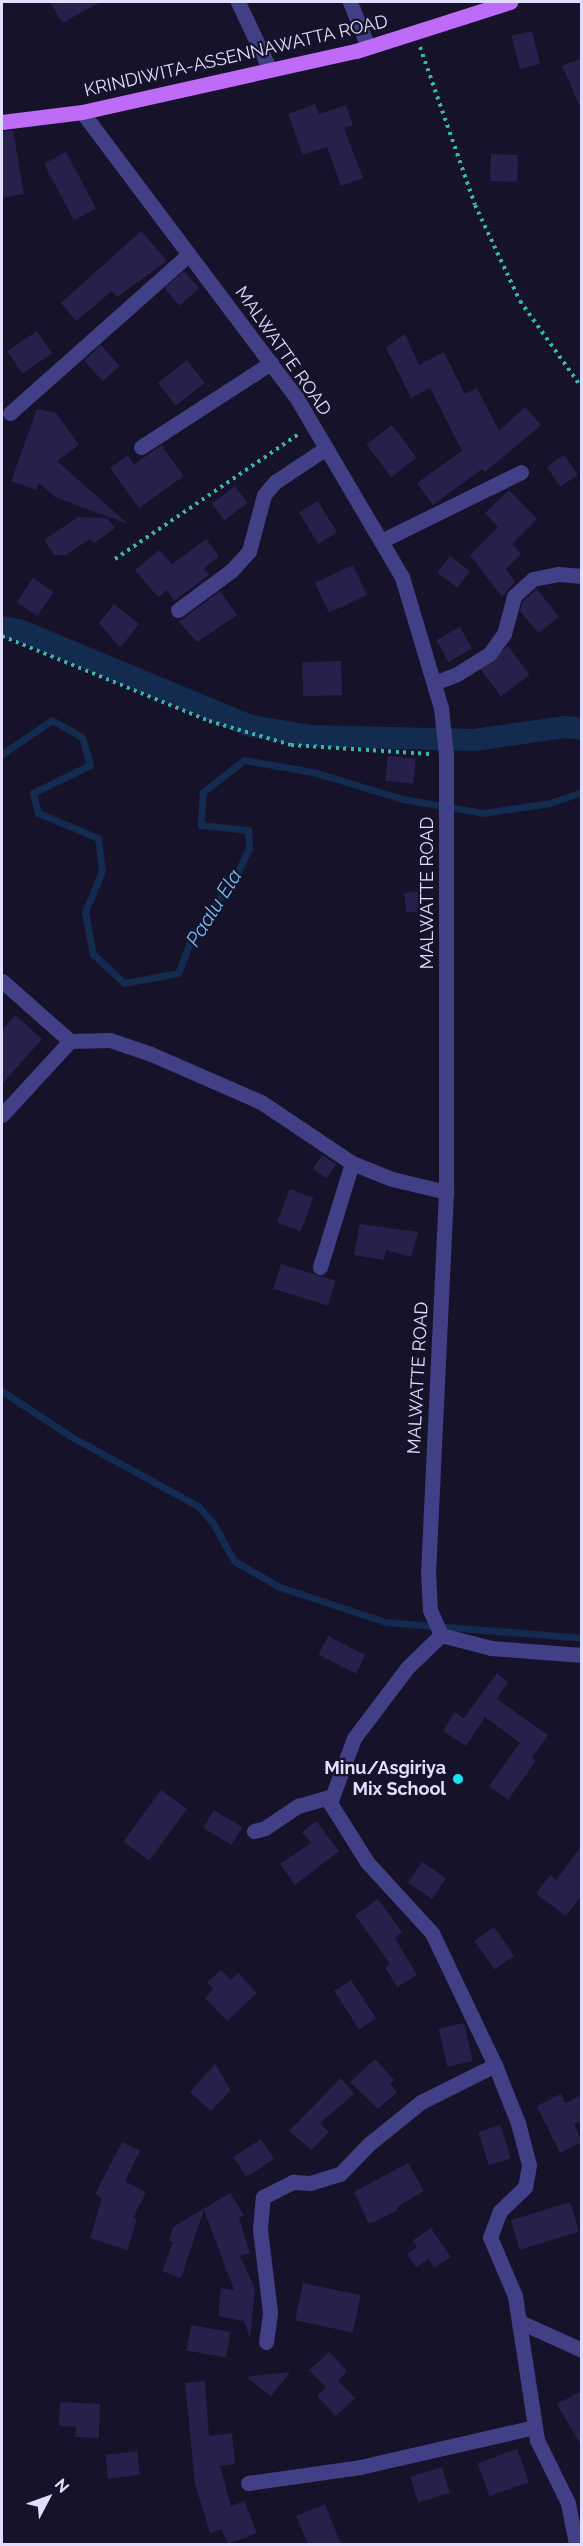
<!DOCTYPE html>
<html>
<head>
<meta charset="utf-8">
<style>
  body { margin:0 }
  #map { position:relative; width:583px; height:2546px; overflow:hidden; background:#16122a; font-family:Raleway,sans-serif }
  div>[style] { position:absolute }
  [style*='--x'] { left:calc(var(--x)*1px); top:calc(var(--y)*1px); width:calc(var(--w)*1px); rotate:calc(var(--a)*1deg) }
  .stream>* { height:7px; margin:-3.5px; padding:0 3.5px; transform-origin:3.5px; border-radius:3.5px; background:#122b4e }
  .canal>* { height:22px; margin:-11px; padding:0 11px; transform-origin:11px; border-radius:11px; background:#122b4e }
  .building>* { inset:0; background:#27204a; transform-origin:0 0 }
  .path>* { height:4px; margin-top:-2px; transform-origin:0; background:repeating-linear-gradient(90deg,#38b6ab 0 3px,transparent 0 7.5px) }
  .minor>* { height:15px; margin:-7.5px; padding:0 7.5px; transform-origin:7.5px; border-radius:7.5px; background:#414086 }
  .major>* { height:15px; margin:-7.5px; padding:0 7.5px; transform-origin:7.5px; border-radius:7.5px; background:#be6bf7 }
  .dots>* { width:16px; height:16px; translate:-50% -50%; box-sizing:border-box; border:3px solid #16122a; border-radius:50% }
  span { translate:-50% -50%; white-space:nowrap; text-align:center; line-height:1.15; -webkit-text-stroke:4.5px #16122a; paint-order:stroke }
  .street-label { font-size:18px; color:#e0ddfd }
  .poi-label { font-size:18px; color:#e0ddfd; font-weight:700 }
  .right { translate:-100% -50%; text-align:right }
  .water-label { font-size:20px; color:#71bdf7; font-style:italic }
  .frame { position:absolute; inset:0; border:3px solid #e0ddfd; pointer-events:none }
  .north { position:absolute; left:18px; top:2468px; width:60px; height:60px; -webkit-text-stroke:4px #16122a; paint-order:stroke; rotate:49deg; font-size:16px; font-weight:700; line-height:24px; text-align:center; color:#e0ddfd }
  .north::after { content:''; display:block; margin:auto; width:21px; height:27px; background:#e0ddfd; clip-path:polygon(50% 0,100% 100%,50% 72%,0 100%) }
</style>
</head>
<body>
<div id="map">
  <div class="stream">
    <div style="--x:2;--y:754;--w:60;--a:-34.2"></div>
    <div style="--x:52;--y:720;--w:34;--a:30"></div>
    <div style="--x:82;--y:737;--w:29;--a:74"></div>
    <div style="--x:90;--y:765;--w:64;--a:153.8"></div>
    <div style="--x:33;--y:793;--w:21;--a:76"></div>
    <div style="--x:38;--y:813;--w:65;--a:22.6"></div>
    <div style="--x:98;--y:838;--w:33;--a:83"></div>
    <div style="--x:102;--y:871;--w:44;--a:112.5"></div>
    <div style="--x:85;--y:912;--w:43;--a:79.2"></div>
    <div style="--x:93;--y:954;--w:42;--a:43.1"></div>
    <div style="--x:124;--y:983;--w:55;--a:-10.5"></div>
    <div style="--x:178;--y:973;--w:44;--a:-68.7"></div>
    <div style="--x:194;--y:932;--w:72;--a:-53.4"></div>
    <div style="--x:237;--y:874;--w:29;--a:-65"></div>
    <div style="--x:249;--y:848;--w:18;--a:-93"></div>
    <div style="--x:248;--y:830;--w:47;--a:-173.9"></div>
    <div style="--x:201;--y:825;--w:33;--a:-87"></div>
    <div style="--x:203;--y:792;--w:52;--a:-38"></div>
    <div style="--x:244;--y:760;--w:70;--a:9.9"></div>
    <div style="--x:313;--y:772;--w:94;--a:16.7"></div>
    <div style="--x:403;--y:799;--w:81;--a:9.9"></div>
    <div style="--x:483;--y:813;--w:68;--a:-8.5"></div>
    <div style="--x:550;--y:803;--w:34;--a:-19"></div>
    <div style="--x:2;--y:1391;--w:82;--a:33.5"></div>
    <div style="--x:70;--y:1436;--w:146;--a:28.7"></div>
    <div style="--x:198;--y:1506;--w:23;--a:49"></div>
    <div style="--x:213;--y:1523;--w:43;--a:61.1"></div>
    <div style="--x:234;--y:1561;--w:53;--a:29.5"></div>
    <div style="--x:280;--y:1587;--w:111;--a:18.4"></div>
    <div style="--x:385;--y:1622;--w:198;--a:4.6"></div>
  </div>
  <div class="canal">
    <div style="--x:2;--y:627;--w:17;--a:10"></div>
    <div style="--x:19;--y:630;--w:251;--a:22.5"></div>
    <div style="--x:251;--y:726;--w:61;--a:9.5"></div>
    <div style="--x:311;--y:736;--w:163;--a:1.4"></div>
    <div style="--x:474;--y:740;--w:91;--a:-8.2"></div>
    <div style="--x:564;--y:727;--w:18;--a:6"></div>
  </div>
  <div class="building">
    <div style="clip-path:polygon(50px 2px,101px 2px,62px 23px)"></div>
    <div style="left:532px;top:31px;width:34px;height:21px;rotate:76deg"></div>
    <div style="clip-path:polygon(582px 58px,582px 111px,562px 66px)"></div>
    <div style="clip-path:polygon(315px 104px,319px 114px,346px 105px,353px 125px,344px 128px,363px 178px,341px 186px,327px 147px,303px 155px,288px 114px)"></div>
    <div style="clip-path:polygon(13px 130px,24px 194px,2px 198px,2px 132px)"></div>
    <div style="left:66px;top:152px;width:64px;height:25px;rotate:62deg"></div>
    <div style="left:491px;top:154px;width:27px;height:27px;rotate:2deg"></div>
    <div style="clip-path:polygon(141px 231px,167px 261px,117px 297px,112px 291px,76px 321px,61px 303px)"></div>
    <div style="left:184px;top:271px;width:23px;height:26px;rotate:49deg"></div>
    <div style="left:37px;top:331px;width:27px;height:36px;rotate:56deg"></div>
    <div style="clip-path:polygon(405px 334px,419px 365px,444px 352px,465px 394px,477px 388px,499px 431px,525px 407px,541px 425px,485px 472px,482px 469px,433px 505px,417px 483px,462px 451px,430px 388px,411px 398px,386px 348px)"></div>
    <div style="left:101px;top:345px;width:28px;height:23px;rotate:48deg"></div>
    <div style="left:187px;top:360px;width:29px;height:37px;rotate:52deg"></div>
    <div style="clip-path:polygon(37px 409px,56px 413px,79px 445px,57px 461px,128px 524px,55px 497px,39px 483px,36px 490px,11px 481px)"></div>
    <div style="left:392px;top:425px;width:41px;height:32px;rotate:53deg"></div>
    <div style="clip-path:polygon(161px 445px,184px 476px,139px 508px,110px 468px,128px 455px,134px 465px)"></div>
    <div style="left:564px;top:455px;width:24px;height:21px;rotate:55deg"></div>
    <div style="left:235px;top:486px;width:21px;height:29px;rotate:53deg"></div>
    <div style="clip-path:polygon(509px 490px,537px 519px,512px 544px,521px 554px,506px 569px,515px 582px,502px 597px,470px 555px,498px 527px,485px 513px)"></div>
    <div style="left:318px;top:501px;width:37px;height:22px;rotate:59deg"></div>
    <div style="clip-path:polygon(78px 517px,107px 518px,115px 528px,94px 543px,90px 539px,66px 555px,54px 555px,44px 540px)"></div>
    <div style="clip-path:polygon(206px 539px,219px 556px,204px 568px,209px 575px,174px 601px,167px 590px,158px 597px,135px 570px,159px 550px,172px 564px)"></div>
    <div style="left:450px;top:556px;width:25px;height:21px;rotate:37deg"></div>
    <div style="left:353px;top:565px;width:33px;height:42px;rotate:65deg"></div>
    <div style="left:33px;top:578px;width:25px;height:29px;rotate:34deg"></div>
    <div style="clip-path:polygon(537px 589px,559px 617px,538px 633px,520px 611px,523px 601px)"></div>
    <div style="clip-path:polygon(220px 591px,237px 615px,197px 642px,179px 622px)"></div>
    <div style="clip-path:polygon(114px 604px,139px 624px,120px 648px,99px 623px)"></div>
    <div style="left:460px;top:627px;width:25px;height:27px;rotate:61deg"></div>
    <div style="left:508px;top:646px;width:36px;height:36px;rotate:53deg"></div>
    <div style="left:341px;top:661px;width:34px;height:39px;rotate:88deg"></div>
    <div style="left:388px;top:756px;width:28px;height:25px;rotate:6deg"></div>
    <div style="left:422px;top:891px;width:20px;height:18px;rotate:84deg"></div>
    <div style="clip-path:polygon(15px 1015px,42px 1039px,2px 1084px,2px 1030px)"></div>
    <div style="left:322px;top:1155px;width:17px;height:17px;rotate:33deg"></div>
    <div style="left:290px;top:1189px;width:25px;height:36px;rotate:21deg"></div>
    <div style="clip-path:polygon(360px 1224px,418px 1232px,411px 1257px,386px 1250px,384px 1260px,354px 1255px)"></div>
    <div style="left:281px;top:1264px;width:57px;height:26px;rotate:17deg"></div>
    <div style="left:328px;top:1636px;width:42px;height:21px;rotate:27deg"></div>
    <div style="clip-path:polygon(497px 1673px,508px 1682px,497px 1699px,548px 1735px,532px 1758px,536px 1761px,508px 1800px,489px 1786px,520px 1743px,485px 1717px,466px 1746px,443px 1731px,455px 1712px,464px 1718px)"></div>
    <div style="left:161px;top:1790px;width:32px;height:64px;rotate:36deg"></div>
    <div style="left:214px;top:1810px;width:33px;height:21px;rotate:31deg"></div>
    <div style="clip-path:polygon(316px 1821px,339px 1851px,295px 1885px,280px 1864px,311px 1843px,302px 1832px)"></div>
    <div style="clip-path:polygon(582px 1845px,582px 1895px,566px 1916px,536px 1894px,550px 1875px,556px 1880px)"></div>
    <div style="left:422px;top:1862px;width:29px;height:25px;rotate:34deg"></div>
    <div style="clip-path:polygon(378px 1899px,402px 1932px,395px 1938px,417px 1975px,397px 1987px,385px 1967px,390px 1964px,355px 1915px)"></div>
    <div style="left:494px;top:1927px;width:35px;height:24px;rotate:55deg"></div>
    <div style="clip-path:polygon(221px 1970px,231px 1980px,238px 1973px,257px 1993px,227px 2021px,205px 1998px,213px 1989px,207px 1982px)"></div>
    <div style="left:351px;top:1980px;width:46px;height:20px;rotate:57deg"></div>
    <div style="left:464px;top:2023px;width:39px;height:26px;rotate:77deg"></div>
    <div style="clip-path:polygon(375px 2059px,394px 2080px,390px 2084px,397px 2092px,378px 2109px,350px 2082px)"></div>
    <div style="clip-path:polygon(215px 2064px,231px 2090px,211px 2111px,190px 2092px)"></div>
    <div style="clip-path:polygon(341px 2078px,354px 2094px,320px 2123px,329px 2132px,311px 2150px,289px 2131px)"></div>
    <div style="clip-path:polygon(561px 2094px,565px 2103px,582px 2095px,582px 2120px,574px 2124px,582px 2142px,560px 2153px,537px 2106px)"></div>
    <div style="left:500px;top:2125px;width:35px;height:23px;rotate:72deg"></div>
    <div style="left:261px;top:2139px;width:24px;height:33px;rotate:57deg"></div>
    <div style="clip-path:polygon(122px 2142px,140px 2151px,125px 2181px,146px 2192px,133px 2218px,137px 2219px,127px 2250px,90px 2238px,102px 2198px,95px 2194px)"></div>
    <div style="clip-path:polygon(408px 2163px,424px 2191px,397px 2207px,398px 2210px,369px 2224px,354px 2192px)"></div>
    <div style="clip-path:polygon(230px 2193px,244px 2215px,239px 2218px,250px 2253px,240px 2256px,255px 2289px,250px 2338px,244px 2321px,218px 2316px,221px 2288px,234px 2290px,204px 2210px,181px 2278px,162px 2271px,173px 2242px,169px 2241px,173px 2227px)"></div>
    <div style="left:570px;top:2202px;width:31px;height:62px;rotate:73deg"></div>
    <div style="clip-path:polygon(431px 2228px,451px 2257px,434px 2268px,429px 2259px,416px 2267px,407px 2254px,417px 2247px,413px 2240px)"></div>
    <div style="left:303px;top:2283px;width:59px;height:38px;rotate:12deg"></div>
    <div style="left:191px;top:2325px;width:40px;height:26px;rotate:10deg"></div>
    <div style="clip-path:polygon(329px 2352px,347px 2371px,338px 2381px,355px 2398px,336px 2416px,317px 2396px,326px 2387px,309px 2370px)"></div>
    <div style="clip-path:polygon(290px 2372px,271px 2396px,246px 2377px)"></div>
    <div style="clip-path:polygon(205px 2381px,209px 2436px,232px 2433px,235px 2464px,220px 2466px,231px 2506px,244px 2501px,257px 2533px,228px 2544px,221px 2529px,210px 2533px,195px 2484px,185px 2383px)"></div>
    <div style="clip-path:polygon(582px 2391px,582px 2447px,557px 2404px)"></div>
    <div style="clip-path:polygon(60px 2402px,100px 2404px,99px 2438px,75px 2437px,76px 2427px,59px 2426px)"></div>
    <div style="left:517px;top:2449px;width:35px;height:42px;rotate:70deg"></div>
    <div style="left:137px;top:2451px;width:24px;height:32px;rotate:83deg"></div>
    <div style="left:442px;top:2467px;width:27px;height:33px;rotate:73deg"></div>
    <div style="clip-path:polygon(325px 2504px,341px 2544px,308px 2544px,296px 2516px)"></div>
  </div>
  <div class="path">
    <div style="--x:420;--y:47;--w:167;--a:70.8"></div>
    <div style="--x:475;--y:205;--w:106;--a:64.9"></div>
    <div style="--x:520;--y:301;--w:107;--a:54.5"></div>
    <div style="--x:115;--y:559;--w:222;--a:-34.2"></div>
    <div style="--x:2;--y:636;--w:224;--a:22.3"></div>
    <div style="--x:209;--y:721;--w:85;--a:16.3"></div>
    <div style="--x:291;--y:745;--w:139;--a:3.7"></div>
  </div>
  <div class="minor">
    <div style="--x:238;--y:2;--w:75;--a:64.8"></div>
    <div style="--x:350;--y:2;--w:48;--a:68.2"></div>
    <div style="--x:82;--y:112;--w:356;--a:53.1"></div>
    <div style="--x:296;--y:397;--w:209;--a:59.5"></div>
    <div style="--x:402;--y:577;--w:137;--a:73.4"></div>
    <div style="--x:441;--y:708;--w:47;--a:83.9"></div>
    <div style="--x:446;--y:755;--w:437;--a:90"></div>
    <div style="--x:446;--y:1192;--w:380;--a:92.7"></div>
    <div style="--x:428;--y:1572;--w:38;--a:87"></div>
    <div style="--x:430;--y:1610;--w:27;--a:66"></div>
    <div style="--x:441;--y:1635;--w:52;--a:14.6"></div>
    <div style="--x:491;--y:1648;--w:91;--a:4.4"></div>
    <div style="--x:10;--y:413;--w:239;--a:-41.6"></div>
    <div style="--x:141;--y:447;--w:155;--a:-32.9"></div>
    <div style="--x:381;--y:541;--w:156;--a:-26.2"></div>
    <div style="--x:178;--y:610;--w:67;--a:-36.5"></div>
    <div style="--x:232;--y:570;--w:25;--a:-48"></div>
    <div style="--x:249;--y:551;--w:58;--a:-75"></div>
    <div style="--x:264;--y:495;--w:17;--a:-50"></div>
    <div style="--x:275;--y:482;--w:61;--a:-33.7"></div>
    <div style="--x:434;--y:683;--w:25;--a:-21"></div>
    <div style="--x:457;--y:674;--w:39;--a:-32"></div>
    <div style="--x:490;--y:653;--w:24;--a:-54"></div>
    <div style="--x:504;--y:634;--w:39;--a:-75"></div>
    <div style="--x:514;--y:596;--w:25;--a:-42"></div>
    <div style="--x:533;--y:579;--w:25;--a:-11"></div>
    <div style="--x:558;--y:574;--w:24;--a:5"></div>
    <div style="--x:2;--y:981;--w:91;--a:41.4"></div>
    <div style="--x:70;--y:1041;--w:40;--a:-1.4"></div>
    <div style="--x:110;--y:1040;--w:43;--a:18.9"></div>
    <div style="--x:151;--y:1054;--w:120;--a:23.6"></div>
    <div style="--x:261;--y:1102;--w:110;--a:33.8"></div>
    <div style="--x:352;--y:1163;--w:43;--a:21.8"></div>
    <div style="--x:392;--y:1179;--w:56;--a:13.5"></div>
    <div style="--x:2;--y:1115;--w:100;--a:-47.4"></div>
    <div style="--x:320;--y:1267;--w:109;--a:-72.9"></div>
    <div style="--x:441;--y:1635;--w:47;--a:135.9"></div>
    <div style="--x:407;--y:1668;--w:88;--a:127.1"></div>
    <div style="--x:354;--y:1738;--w:69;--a:110.3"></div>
    <div style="--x:330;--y:1803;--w:70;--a:57.9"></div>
    <div style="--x:367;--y:1862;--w:96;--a:47.5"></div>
    <div style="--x:432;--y:1933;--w:146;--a:64.5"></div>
    <div style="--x:495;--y:2065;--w:62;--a:68.4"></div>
    <div style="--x:518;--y:2123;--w:43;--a:75.3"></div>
    <div style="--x:529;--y:2165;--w:22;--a:100"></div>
    <div style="--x:525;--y:2187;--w:35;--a:136"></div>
    <div style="--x:500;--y:2211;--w:28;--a:111"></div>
    <div style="--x:490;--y:2237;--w:64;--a:67"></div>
    <div style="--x:515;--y:2296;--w:146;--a:81.3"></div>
    <div style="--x:537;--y:2440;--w:70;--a:63.8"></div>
    <div style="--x:568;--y:2503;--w:42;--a:79"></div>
    <div style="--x:254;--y:1831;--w:11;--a:-15"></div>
    <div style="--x:265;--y:1828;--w:40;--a:-34"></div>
    <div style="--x:298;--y:1806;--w:36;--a:-16"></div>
    <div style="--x:520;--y:2322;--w:68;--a:24.3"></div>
    <div style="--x:266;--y:2342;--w:30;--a:-82"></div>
    <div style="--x:270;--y:2312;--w:84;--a:-96.9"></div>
    <div style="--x:260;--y:2229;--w:32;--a:-85"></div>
    <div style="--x:263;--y:2197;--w:34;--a:-27"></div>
    <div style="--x:293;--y:2182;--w:17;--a:3"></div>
    <div style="--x:310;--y:2183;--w:31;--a:-17"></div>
    <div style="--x:340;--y:2174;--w:42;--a:-46"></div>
    <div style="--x:369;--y:2144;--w:67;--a:-38.9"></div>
    <div style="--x:421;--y:2102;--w:83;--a:-26.6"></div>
    <div style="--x:248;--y:2483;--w:113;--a:-8.1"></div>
    <div style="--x:360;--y:2467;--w:179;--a:-12.9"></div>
  </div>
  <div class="major">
    <div style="--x:2;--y:122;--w:81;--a:-7.1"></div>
    <div style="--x:82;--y:112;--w:281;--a:-12.6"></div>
    <div style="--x:356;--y:51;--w:162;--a:-17.7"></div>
  </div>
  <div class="dots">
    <div style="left:458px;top:1779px;background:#15e2f2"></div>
  </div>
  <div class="street-label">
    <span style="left:236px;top:56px;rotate:-13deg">KRINDIWITA-ASSENNAWATTA ROAD</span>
    <span style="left:283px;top:351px;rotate:55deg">MALWATTE ROAD</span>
    <span style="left:427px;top:893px;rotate:-90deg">MALWATTE ROAD</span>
    <span style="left:418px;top:1378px;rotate:-87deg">MALWATTE ROAD</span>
  </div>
  <div class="poi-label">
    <span class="right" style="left:446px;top:1779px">Minu/Asgiriya<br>Mix School</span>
  </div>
  <div class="water-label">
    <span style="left:214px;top:908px;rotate:-58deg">Paalu Ela</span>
  </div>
  <div class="frame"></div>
  <div class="north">N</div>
</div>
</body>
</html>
